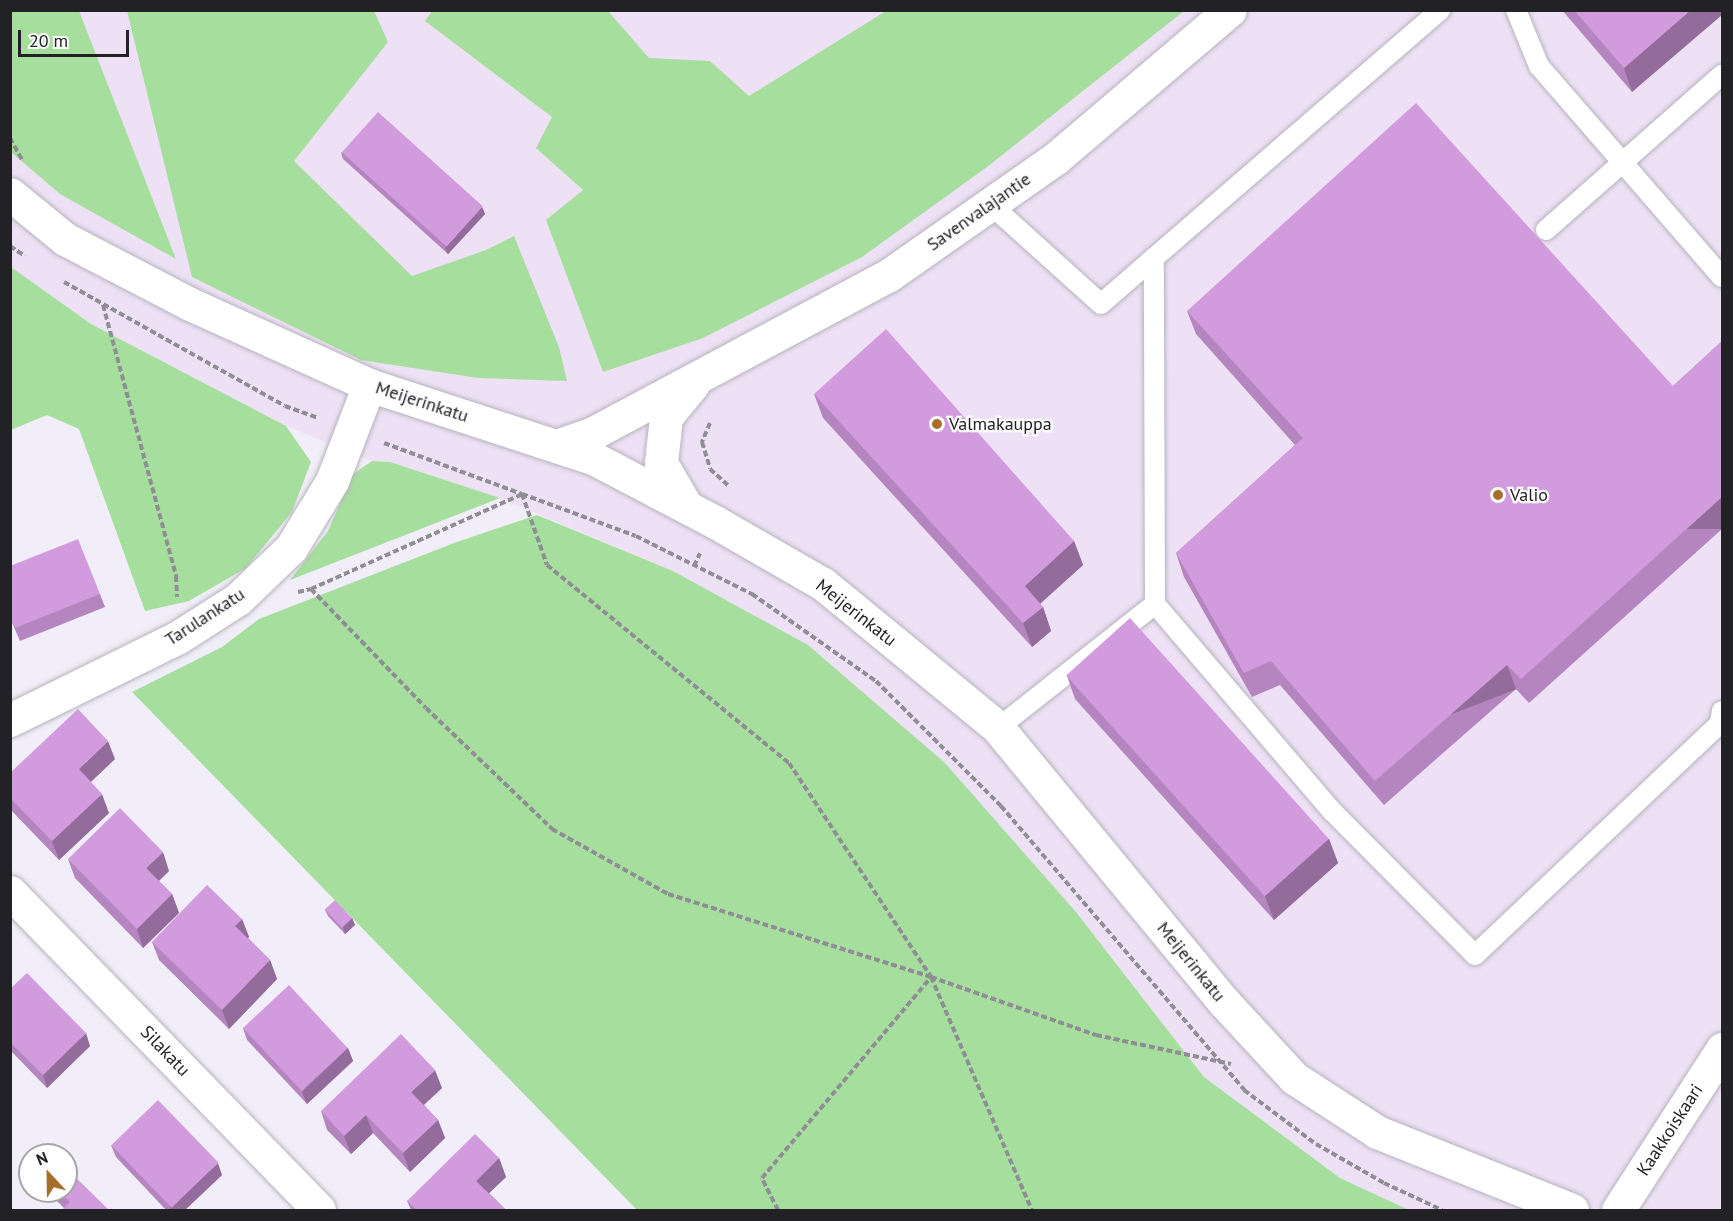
<!DOCTYPE html>
<html>
<head>
<meta charset="utf-8">
<style>
  body { margin:0 }
  #map { position:relative; width:1733px; height:1221px; overflow:hidden; background:#f2eef9; font-family:"PT Sans",sans-serif }
  div>[style] { position:absolute }
  [style*='--x'] { left:calc(var(--x)*1px); top:calc(var(--y)*1px); width:calc(var(--w)*1px); rotate:calc(var(--a)*1deg) }
  .industrial>* { inset:0; background:#eee1f5 }
  .green>* { inset:0; background:#a6de9e }
  .path>* { height:4px; margin-top:-2px; transform-origin:0; background:repeating-linear-gradient(90deg,#908e95 0 6px,transparent 0 9px) }
  .roads { filter:drop-shadow(0 0 2px #b6b3bd) drop-shadow(0 0 2px #b6b3bd) }
  .service>* { height:20px; margin:-10px; padding:0 10px; transform-origin:10px; border-radius:10px; background:#fff }
  .minor>* { height:33px; margin:-16.5px; padding:0 16.5px; transform-origin:16.5px; border-radius:16.5px; background:#fff }
  .tertiary>* { height:33px; margin:-16.5px; padding:0 16.5px; transform-origin:16.5px; border-radius:16.5px; background:#fff }
  .wall>* { inset:0; background:#b585bf }
  .shaded-wall>* { inset:0; background:#936c9b; transform-origin:0 0 }
  .building>* { inset:0; background:#d29bde; transform-origin:0 0 }
  .dots>* { width:16px; height:16px; translate:-50% -50%; box-sizing:border-box; border:3px solid #fefefe; border-radius:50% }
  span { translate:-50% -50%; white-space:nowrap; text-align:center; line-height:1.15; -webkit-text-stroke:4.5px #fefefe; paint-order:stroke }
  .street-label { font-size:18px; color:#222125 }
  .poi-label { font-size:18px; color:#222125 }
  .left { translate:0 -50%; text-align:left }
  .frame { position:absolute; inset:0; border:12px solid #222125; pointer-events:none }
  .north { position:absolute; left:18px; top:1143px; width:60px; height:60px; box-sizing:border-box; background:#fefefe; border:2px solid #a6a6a7; border-radius:50%; rotate:338deg; font-size:16px; font-weight:700; line-height:24px; text-align:center; color:#222125 }
  .north::after { content:''; display:block; margin:auto; width:21px; height:27px; background:#a66e2a; clip-path:polygon(50% 0,100% 100%,50% 72%,0 100%) }
  .scale { position:absolute; left:18px; top:30px; width:111px; height:27px; box-sizing:border-box; border:3px solid #222125; border-top:0; padding-left:8px; font-size:18px; line-height:21px; white-space:nowrap; color:#222125; -webkit-text-stroke:4px #fefefe; paint-order:stroke }
</style>
</head>
<body>
<div id="map">
  <div class="industrial">
    <div style="clip-path:polygon(11px 11px,1722px 11px,1722px 1210px,1409px 1210px,1340px 1178px,1204px 1077px,1076px 912px,945px 763px,673px 571px,500px 498px,390px 462px,372px 461px,286px 426px,91px 324px,11px 267px)"></div>
  </div>
  <div class="green">
    <div style="clip-path:polygon(11px 10px,79px 11px,176px 259px,60px 194px,11px 152px)"></div>
    <div style="clip-path:polygon(127px 11px,374px 11px,388px 42px,294px 161px,412px 276px,486px 250px,514px 236px,559px 347px,567px 381px,478px 378px,361px 360px,192px 277px)"></div>
    <div style="clip-path:polygon(432px 11px,608px 11px,649px 58px,710px 61px,749px 96px,886px 11px,1184px 11px,987px 167px,862px 257px,703px 338px,603px 372px,546px 220px,583px 190px,536px 148px,552px 117px,425px 21px)"></div>
    <div style="clip-path:polygon(11px 267px,91px 324px,286px 426px,311px 462px,292px 512px,246px 568px,189px 601px,145px 611px,79px 429px,47px 415px,11px 430px)"></div>
    <div style="clip-path:polygon(372px 461px,390px 462px,500px 498px,290px 580px,328px 531px,353px 474px)"></div>
    <div style="clip-path:polygon(537px 515px,673px 571px,808px 645px,945px 763px,1076px 912px,1204px 1077px,1340px 1178px,1409px 1210px,637px 1210px,132px 692px,222px 647px,259px 619px,454px 543px)"></div>
  </div>
  <div class="path">
    <div style="--x:10;--y:138;--w:26;--a:61"></div>
    <div style="--x:10;--y:246;--w:18;--a:34"></div>
    <div style="--x:64;--y:282;--w:253;--a:29.3"></div>
    <div style="--x:285;--y:406;--w:35;--a:20"></div>
    <div style="--x:103;--y:305;--w:281;--a:74.9"></div>
    <div style="--x:176;--y:576;--w:21;--a:87"></div>
    <div style="--x:710;--y:423;--w:21;--a:113"></div>
    <div style="--x:702;--y:442;--w:28;--a:73"></div>
    <div style="--x:710;--y:469;--w:25;--a:42"></div>
    <div style="--x:384;--y:443;--w:147;--a:20.3"></div>
    <div style="--x:522;--y:494;--w:75;--a:70.6"></div>
    <div style="--x:547;--y:565;--w:313;--a:39.3"></div>
    <div style="--x:789;--y:763;--w:257;--a:56.4"></div>
    <div style="--x:931;--y:977;--w:254;--a:66.6"></div>
    <div style="--x:694;--y:566;--w:14;--a:-65"></div>
    <div style="--x:311;--y:589;--w:165;--a:46"></div>
    <div style="--x:426;--y:708;--w:175;--a:43.8"></div>
    <div style="--x:552;--y:829;--w:133;--a:29.3"></div>
    <div style="--x:668;--y:894;--w:276;--a:17.5"></div>
    <div style="--x:931;--y:977;--w:175;--a:19.4"></div>
    <div style="--x:1096;--y:1035;--w:138;--a:12.1"></div>
    <div style="--x:298;--y:592;--w:13;--a:-13"></div>
    <div style="--x:311;--y:589;--w:231;--a:-24.2"></div>
    <div style="--x:522;--y:494;--w:121;--a:20.2"></div>
    <div style="--x:636;--y:536;--w:130;--a:26.6"></div>
    <div style="--x:752;--y:594;--w:151;--a:35.1"></div>
    <div style="--x:876;--y:681;--w:177;--a:45"></div>
    <div style="--x:1001;--y:806;--w:374;--a:49.4"></div>
    <div style="--x:1244;--y:1090;--w:90;--a:36.9"></div>
    <div style="--x:1316;--y:1144;--w:78;--a:29.8"></div>
    <div style="--x:1384;--y:1183;--w:64;--a:25"></div>
    <div style="--x:778;--y:1210;--w:36;--a:-117"></div>
    <div style="--x:762;--y:1178;--w:263;--a:-49.9"></div>
  </div>
  <div class="roads">
    <div class="service">
      <div style="--x:1516;--y:10;--w:61;--a:67.7"></div>
      <div style="--x:1539;--y:66;--w:279;--a:49.1"></div>
      <div style="--x:990;--y:204;--w:149;--a:42"></div>
      <div style="--x:1101;--y:304;--w:70;--a:-41"></div>
      <div style="--x:1546;--y:230;--w:235;--a:-41.4"></div>
      <div style="--x:1155;--y:604;--w:346;--a:-90.2"></div>
      <div style="--x:1154;--y:258;--w:379;--a:-40.9"></div>
      <div style="--x:998;--y:728;--w:200;--a:-38.3"></div>
      <div style="--x:1155;--y:604;--w:271;--a:49.5"></div>
      <div style="--x:1331;--y:810;--w:204;--a:45.2"></div>
      <div style="--x:1475;--y:955;--w:337;--a:-43.4"></div>
      <div style="--x:1720;--y:723;--w:12;--a:-81"></div>
    </div>
    <div class="minor">
      <div style="--x:556;--y:446;--w:39;--a:-19"></div>
      <div style="--x:593;--y:433;--w:336;--a:-28.1"></div>
      <div style="--x:889;--y:275;--w:204;--a:-35"></div>
      <div style="--x:1056;--y:158;--w:228;--a:-40.4"></div>
      <div style="--x:686;--y:506;--w:50;--a:-120.2"></div>
      <div style="--x:661;--y:463;--w:46;--a:-83.8"></div>
      <div style="--x:666;--y:417;--w:43;--a:-50.7"></div>
      <div style="--x:10;--y:720;--w:186;--a:-26.2"></div>
      <div style="--x:177;--y:638;--w:72;--a:-32.6"></div>
      <div style="--x:238;--y:599;--w:74;--a:-43.9"></div>
      <div style="--x:291;--y:548;--w:79;--a:-58.5"></div>
      <div style="--x:332;--y:481;--w:103;--a:-68.9"></div>
      <div style="--x:10;--y:892;--w:443;--a:45.8"></div>
    </div>
    <div class="tertiary">
      <div style="--x:10;--y:194;--w:71;--a:39.3"></div>
      <div style="--x:65;--y:239;--w:141;--a:27.5"></div>
      <div style="--x:190;--y:304;--w:196;--a:24.3"></div>
      <div style="--x:369;--y:385;--w:238;--a:18.1"></div>
      <div style="--x:595;--y:459;--w:136;--a:27.7"></div>
      <div style="--x:715;--y:522;--w:125;--a:29.9"></div>
      <div style="--x:823;--y:584;--w:227;--a:39.4"></div>
      <div style="--x:998;--y:728;--w:354;--a:50.5"></div>
      <div style="--x:1223;--y:1001;--w:105;--a:47.3"></div>
      <div style="--x:1294;--y:1078;--w:99;--a:33"></div>
      <div style="--x:1377;--y:1132;--w:210;--a:21.8"></div>
      <div style="--x:1618;--y:1210;--w:192;--a:-57.1"></div>
    </div>
  </div>
  <div class="wall">
    <div style="clip-path:polygon(1562px 10px,1722px 10px,1632px 92px)"></div>
    <div style="clip-path:polygon(341px 152px,482px 207px,485px 214px,448px 254px,343px 159px)"></div>
    <div style="clip-path:polygon(1187px 311px,1673px 386px,1722px 341px,1722px 529px,1529px 703px,1516px 689px,1384px 805px,1280px 685px,1252px 697px,1184px 577px,1176px 553px,1295px 445px,1196px 334px)"></div>
    <div style="clip-path:polygon(814px 394px,1074px 541px,1083px 565px,1040px 604px,1043px 607px,1051px 631px,1032px 647px,823px 418px)"></div>
    <div style="clip-path:polygon(10px 566px,100px 594px,105px 607px,20px 641px,10px 618px)"></div>
    <div style="clip-path:polygon(1067px 676px,1329px 839px,1338px 863px,1274px 920px,1075px 699px)"></div>
    <div style="clip-path:polygon(115px 759px,91px 782px,109px 813px,59px 860px,10px 809px,10px 773px)"></div>
    <div style="clip-path:polygon(68px 859px,169px 871px,159px 881px,172px 894px,179px 913px,143px 948px,75px 878px)"></div>
    <div style="clip-path:polygon(325px 910px,352px 918px,355px 925px,345px 934px,328px 916px)"></div>
    <div style="clip-path:polygon(242px 919px,249px 937px,248px 938px,270px 960px,277px 979px,229px 1029px,159px 960px,152px 942px)"></div>
    <div style="clip-path:polygon(10px 989px,90px 1046px,47px 1088px,10px 1050px)"></div>
    <div style="clip-path:polygon(243px 1028px,348px 1048px,353px 1061px,307px 1104px,247px 1040px)"></div>
    <div style="clip-path:polygon(442px 1088px,424px 1105px,438px 1120px,445px 1138px,410px 1172px,373px 1133px,351px 1154px,327px 1130px,321px 1111px)"></div>
    <div style="clip-path:polygon(111px 1145px,222px 1175px,185px 1210px,166px 1210px,116px 1157px)"></div>
    <div style="clip-path:polygon(499px 1158px,506px 1177px,489px 1193px,506px 1210px,411px 1210px,407px 1201px)"></div>
    <div style="clip-path:polygon(50px 1191px,66px 1191px,109px 1210px,64px 1208px,51px 1195px)"></div>
  </div>
  <div class="shaded-wall">
    <div style="clip-path:polygon(1691px 10px,1722px 10px,1722px 15px,1632px 92px,1624px 68px)"></div>
    <div style="clip-path:polygon(482px 207px,485px 214px,448px 254px,445px 248px)"></div>
    <div style="left:1722px;top:497px;width:32px;height:271px;rotate:90deg"></div>
    <div style="clip-path:polygon(1074px 541px,1083px 565px,1034px 609px,1025px 586px)"></div>
    <div style="clip-path:polygon(1043px 607px,1051px 631px,1032px 647px,1023px 623px)"></div>
    <div style="left:1507px;top:665px;width:26px;height:176px;rotate:69deg"></div>
    <div style="clip-path:polygon(108px 741px,115px 759px,85px 787px,79px 769px)"></div>
    <div style="clip-path:polygon(102px 794px,109px 813px,59px 860px,52px 841px)"></div>
    <div style="clip-path:polygon(1329px 839px,1338px 863px,1274px 920px,1265px 896px)"></div>
    <div style="clip-path:polygon(163px 852px,169px 871px,153px 886px,146px 868px)"></div>
    <div style="clip-path:polygon(172px 894px,179px 913px,143px 948px,137px 929px)"></div>
    <div style="clip-path:polygon(352px 918px,355px 925px,345px 934px,343px 927px)"></div>
    <div style="clip-path:polygon(242px 919px,249px 937px,241px 944px,235px 926px)"></div>
    <div style="clip-path:polygon(270px 960px,277px 979px,229px 1029px,222px 1010px)"></div>
    <div style="clip-path:polygon(86px 1033px,90px 1046px,47px 1088px,43px 1075px)"></div>
    <div style="clip-path:polygon(348px 1048px,353px 1061px,307px 1104px,302px 1092px)"></div>
    <div style="clip-path:polygon(435px 1070px,442px 1088px,418px 1110px,411px 1092px)"></div>
    <div style="clip-path:polygon(366px 1115px,373px 1133px,351px 1154px,344px 1136px)"></div>
    <div style="clip-path:polygon(438px 1120px,445px 1138px,410px 1172px,403px 1153px)"></div>
    <div style="clip-path:polygon(499px 1158px,506px 1177px,483px 1199px,476px 1181px)"></div>
    <div style="clip-path:polygon(218px 1163px,222px 1175px,185px 1210px,172px 1210px,170px 1207px)"></div>
  </div>
  <div class="building">
    <div style="clip-path:polygon(1574px 10px,1691px 10px,1624px 68px)"></div>
    <div style="clip-path:polygon(1416px 103px,1673px 386px,1722px 341px,1722px 497px,1521px 679px,1507px 665px,1375px 781px,1271px 661px,1244px 673px,1176px 553px,1303px 438px,1187px 311px)"></div>
    <div style="left:378px;top:112px;width:141px;height:54px;rotate:42deg"></div>
    <div style="clip-path:polygon(886px 329px,1074px 541px,1025px 586px,1043px 607px,1023px 623px,814px 394px)"></div>
    <div style="clip-path:polygon(78px 539px,100px 594px,15px 628px,10px 617px,10px 566px)"></div>
    <div style="left:1130px;top:618px;width:297px;height:86px;rotate:48deg"></div>
    <div style="clip-path:polygon(78px 709px,108px 741px,79px 769px,102px 794px,52px 841px,10px 798px,10px 773px)"></div>
    <div style="clip-path:polygon(120px 808px,163px 852px,146px 868px,172px 894px,137px 929px,68px 859px)"></div>
    <div style="clip-path:polygon(207px 885px,242px 919px,235px 926px,270px 960px,222px 1010px,152px 942px)"></div>
    <div style="left:335px;top:900px;width:25px;height:14px;rotate:47deg"></div>
    <div style="clip-path:polygon(27px 973px,86px 1033px,43px 1075px,10px 1042px,10px 989px)"></div>
    <div style="left:289px;top:985px;width:86px;height:63px;rotate:47deg"></div>
    <div style="clip-path:polygon(401px 1034px,435px 1070px,411px 1092px,438px 1120px,403px 1153px,366px 1115px,344px 1136px,321px 1111px)"></div>
    <div style="left:158px;top:1100px;width:87px;height:65px;rotate:46deg"></div>
    <div style="clip-path:polygon(475px 1134px,499px 1158px,476px 1181px,506px 1210px,417px 1210px,407px 1201px)"></div>
    <div style="clip-path:polygon(66px 1168px,109px 1210px,62px 1210px,70px 1202px,59px 1191px,66px 1191px)"></div>
  </div>
  <div class="dots">
    <div style="left:937px;top:424px;background:#a66e2a"></div>
    <div style="left:1498px;top:495px;background:#a66e2a"></div>
  </div>
  <div class="street-label">
    <span style="left:979px;top:212px;rotate:-35deg">Savenvalajantie</span>
    <span style="left:422px;top:402px;rotate:18deg">Meijerinkatu</span>
    <span style="left:856px;top:613px;rotate:38deg">Meijerinkatu</span>
    <span style="left:205px;top:617px;rotate:-33deg">Tarulankatu</span>
    <span style="left:1191px;top:962px;rotate:51deg">Meijerinkatu</span>
    <span style="left:165px;top:1051px;rotate:46deg">Silakatu</span>
    <span style="left:1670px;top:1130px;rotate:-57deg">Kaakkoiskaari</span>
  </div>
  <div class="poi-label">
    <span class="left" style="left:949px;top:424px">Valmakauppa</span>
    <span class="left" style="left:1510px;top:495px">Valio</span>
  </div>
  <div class="frame"></div>
  <div class="north">N</div>
  <div class="scale">20 m</div>
</div>
</body>
</html>
